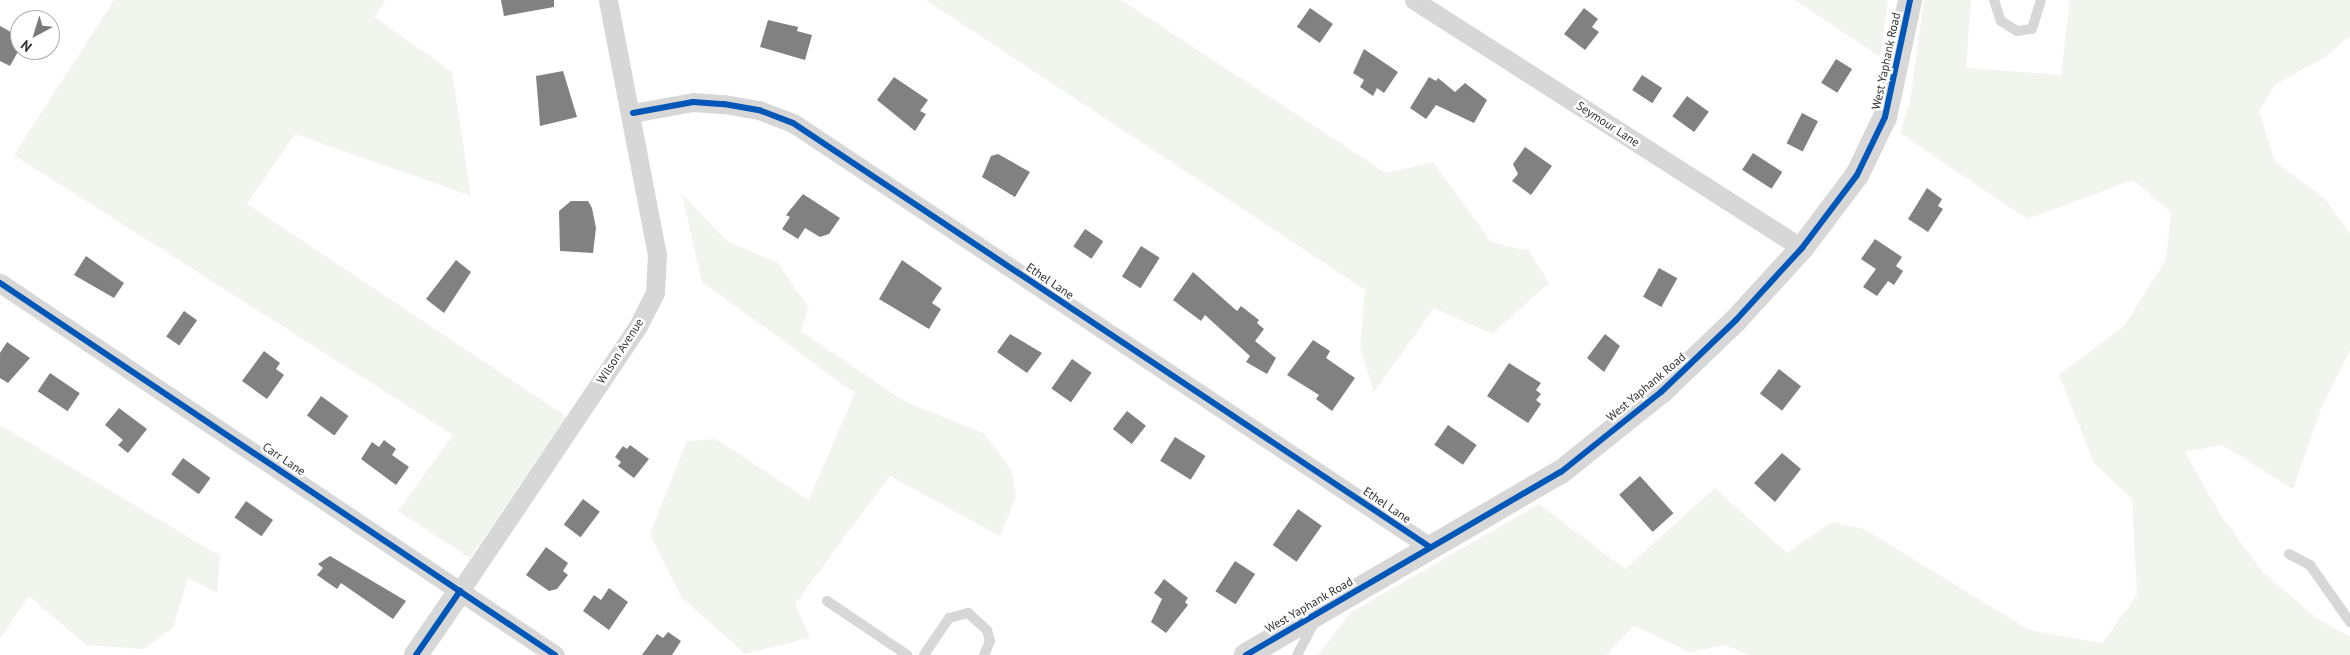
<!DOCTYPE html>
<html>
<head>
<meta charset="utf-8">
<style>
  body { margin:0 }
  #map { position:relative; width:2350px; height:655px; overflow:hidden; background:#fff; font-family:"PT Sans",sans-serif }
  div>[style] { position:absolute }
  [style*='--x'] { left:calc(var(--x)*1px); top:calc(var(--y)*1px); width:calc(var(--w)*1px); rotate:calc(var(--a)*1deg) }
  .green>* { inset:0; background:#f1f5ed }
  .building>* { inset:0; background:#818181; transform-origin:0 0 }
  .service>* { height:10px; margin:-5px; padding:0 5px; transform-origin:5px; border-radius:5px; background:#d7d7d7 }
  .minor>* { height:19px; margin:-9.5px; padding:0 9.5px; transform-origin:9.5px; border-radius:9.5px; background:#d7d7d7 }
  .tertiary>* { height:24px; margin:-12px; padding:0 12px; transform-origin:12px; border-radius:12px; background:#d7d7d7 }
  .cycleway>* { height:6px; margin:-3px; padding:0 3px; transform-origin:3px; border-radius:3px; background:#0057b8 }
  span { translate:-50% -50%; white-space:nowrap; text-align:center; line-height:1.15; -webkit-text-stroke:5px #fff; paint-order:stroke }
  .street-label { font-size:12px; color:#333 }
  .north { position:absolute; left:10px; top:10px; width:50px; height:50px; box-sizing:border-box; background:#fff; border:1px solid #adadad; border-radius:50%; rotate:219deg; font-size:14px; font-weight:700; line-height:20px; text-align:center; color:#333 }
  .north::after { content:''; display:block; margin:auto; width:18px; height:22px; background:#7a7a7a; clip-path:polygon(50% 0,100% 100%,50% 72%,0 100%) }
</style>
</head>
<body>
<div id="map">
  <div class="green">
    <div style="clip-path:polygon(114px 0,386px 0,374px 17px,452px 72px,471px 196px,295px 134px,247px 204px,567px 417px,470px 558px,398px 511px,453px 435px,14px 155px)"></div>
    <div style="clip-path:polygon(926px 0,1121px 0,1386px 173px,1433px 162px,1491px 242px,1529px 251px,1549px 283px,1492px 334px,1434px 308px,1374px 392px,1360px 347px,1365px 290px)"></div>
    <div style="clip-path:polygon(1795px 0,1888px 0,1880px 57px)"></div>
    <div style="clip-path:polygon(1924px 0,1971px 0,1966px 68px,2061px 75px,2070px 0,2350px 0,2350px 36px,2324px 58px,2276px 84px,2259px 111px,2275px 162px,2325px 199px,2350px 234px,2350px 350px,2322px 406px,2293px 489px,2222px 445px,2185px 452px,2221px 516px,2262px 571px,2316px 618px,2350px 637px,2350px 655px,1749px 655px,1725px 645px,1690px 652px,1634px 626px,1606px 655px,1318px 655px,1350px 613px,1539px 504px,1625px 569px,1715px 488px,1787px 553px,1832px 522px,1864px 529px,2029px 630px,2102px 643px,2137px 595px,2132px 499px,2094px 463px,2059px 375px,2124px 326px,2166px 260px,2171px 212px,2133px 180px,2027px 219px,1900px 133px,1910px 102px)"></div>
    <div style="clip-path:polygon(682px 194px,727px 241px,778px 263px,808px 307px,801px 331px,904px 401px,985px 434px,1012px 471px,1016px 497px,1000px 536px,890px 476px,795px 604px,810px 638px,745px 654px,681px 597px,650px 534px,687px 441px,716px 439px,809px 500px,855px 393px,702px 282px)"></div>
    <div style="clip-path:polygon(0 425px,220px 556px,217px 593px,188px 578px,173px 628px,143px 649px,86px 645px,29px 596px,0 639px)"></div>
  </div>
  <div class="building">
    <div style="clip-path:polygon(501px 0,554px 0,554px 7px,504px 16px)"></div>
    <div style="left:1310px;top:8px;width:28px;height:23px;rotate:35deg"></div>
    <div style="clip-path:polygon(1584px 8px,1598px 19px,1592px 27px,1599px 32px,1585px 50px,1564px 34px)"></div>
    <div style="clip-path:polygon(768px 20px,798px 27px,797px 31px,812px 35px,805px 60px,760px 47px)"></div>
    <div style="clip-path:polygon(0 26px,20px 37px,20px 48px,10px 66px,0 61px)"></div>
    <div style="clip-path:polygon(1364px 49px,1398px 72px,1384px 93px,1377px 88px,1373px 96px,1360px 87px,1364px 80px,1353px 73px)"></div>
    <div style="left:1836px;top:59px;width:19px;height:28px;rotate:32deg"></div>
    <div style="clip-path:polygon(563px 71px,577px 117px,540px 126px,536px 76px)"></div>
    <div style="left:1642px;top:75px;width:24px;height:18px;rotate:33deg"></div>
    <div style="clip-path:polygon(894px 77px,928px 100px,920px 111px,926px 114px,915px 131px,877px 100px)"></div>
    <div style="clip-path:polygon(1429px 77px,1436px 81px,1438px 78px,1455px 92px,1465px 83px,1487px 100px,1474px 123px,1436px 105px,1426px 119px,1410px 108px)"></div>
    <div style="left:1687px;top:96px;width:27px;height:25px;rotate:36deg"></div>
    <div style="left:1802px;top:113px;width:18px;height:34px;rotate:27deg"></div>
    <div style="clip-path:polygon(1525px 147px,1552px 166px,1531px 195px,1512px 181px,1518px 174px,1513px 164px)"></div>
    <div style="left:1753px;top:153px;width:35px;height:20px;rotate:33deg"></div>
    <div style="clip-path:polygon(998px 154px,1030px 172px,1015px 197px,982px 177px,991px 156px)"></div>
    <div style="clip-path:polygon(1927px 188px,1942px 199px,1938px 206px,1943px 209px,1928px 232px,1908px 219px)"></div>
    <div style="clip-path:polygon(803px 194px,840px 218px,829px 234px,820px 237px,805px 228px,798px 239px,782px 229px,790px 217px,786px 215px)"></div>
    <div style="clip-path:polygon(571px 201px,588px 201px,592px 208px,596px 228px,593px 253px,560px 251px,559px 211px)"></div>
    <div style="left:1085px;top:229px;width:22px;height:21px;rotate:34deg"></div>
    <div style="clip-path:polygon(1875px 239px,1902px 257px,1896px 266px,1903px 271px,1894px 285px,1888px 281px,1877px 296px,1863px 287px,1876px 269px,1861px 259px)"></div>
    <div style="left:1141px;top:246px;width:22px;height:36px;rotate:32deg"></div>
    <div style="clip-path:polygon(86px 256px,124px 283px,114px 298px,74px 275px)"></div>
    <div style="clip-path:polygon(456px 260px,471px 272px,444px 313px,426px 299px)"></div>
    <div style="clip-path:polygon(902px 260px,942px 288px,932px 303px,941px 309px,929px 329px,879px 299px)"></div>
    <div style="left:1659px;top:268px;width:21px;height:33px;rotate:29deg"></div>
    <div style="clip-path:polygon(1193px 272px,1237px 311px,1241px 306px,1259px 320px,1257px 323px,1264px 329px,1255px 341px,1276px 358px,1267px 374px,1246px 362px,1250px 356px,1205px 315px,1201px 321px,1173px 300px)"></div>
    <div style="left:184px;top:311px;width:16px;height:31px;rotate:35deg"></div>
    <div style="clip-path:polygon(1010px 334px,1042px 353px,1027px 373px,997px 352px)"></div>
    <div style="clip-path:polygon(1605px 334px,1620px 346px,1604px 372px,1587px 358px)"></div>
    <div style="clip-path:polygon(1313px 340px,1330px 351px,1326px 358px,1355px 378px,1332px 411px,1316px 399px,1319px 395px,1287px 375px)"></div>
    <div style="clip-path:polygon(7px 342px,30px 358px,8px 383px,0 378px,0 353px)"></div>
    <div style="clip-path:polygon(264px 351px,280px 363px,276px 369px,284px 375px,267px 399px,242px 381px)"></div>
    <div style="left:1072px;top:359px;width:24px;height:36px;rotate:35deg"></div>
    <div style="clip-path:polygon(1509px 363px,1541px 383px,1536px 390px,1541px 394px,1536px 400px,1541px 404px,1528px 423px,1487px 396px)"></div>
    <div style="left:1779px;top:369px;width:28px;height:31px;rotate:38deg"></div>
    <div style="left:50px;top:373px;width:36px;height:22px;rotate:34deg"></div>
    <div style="left:321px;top:396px;width:34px;height:24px;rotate:36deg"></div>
    <div style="clip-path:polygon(119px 408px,147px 429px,128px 453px,118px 445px,123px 440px,105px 425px)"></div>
    <div style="left:1127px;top:411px;width:24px;height:23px;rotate:38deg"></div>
    <div style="left:1448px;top:425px;width:35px;height:24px;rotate:35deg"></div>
    <div style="left:1175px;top:437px;width:36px;height:28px;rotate:32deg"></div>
    <div style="clip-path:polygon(384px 440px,396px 449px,392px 455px,409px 467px,396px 485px,361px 459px,372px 442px,379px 447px)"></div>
    <div style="clip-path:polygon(630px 445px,649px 459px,634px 478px,618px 466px,621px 462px,615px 457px,623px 446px,627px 449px)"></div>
    <div style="clip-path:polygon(1782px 453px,1801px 469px,1775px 502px,1754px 483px)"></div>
    <div style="left:183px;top:458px;width:34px;height:20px;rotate:36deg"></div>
    <div style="left:1640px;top:476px;width:50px;height:28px;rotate:48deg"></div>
    <div style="left:583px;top:499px;width:21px;height:32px;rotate:37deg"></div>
    <div style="left:246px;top:501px;width:33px;height:20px;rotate:35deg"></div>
    <div style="left:1298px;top:509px;width:29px;height:44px;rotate:35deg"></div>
    <div style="clip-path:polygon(546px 547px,568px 563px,563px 571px,568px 575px,557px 589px,549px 591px,526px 575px)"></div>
    <div style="clip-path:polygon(330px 556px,406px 601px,393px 619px,341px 583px,337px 589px,317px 575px,323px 568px,318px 564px)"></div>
    <div style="left:1235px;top:561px;width:24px;height:36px;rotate:33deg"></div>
    <div style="clip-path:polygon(1164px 579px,1188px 598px,1185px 602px,1188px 605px,1166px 633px,1151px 622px,1162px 599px,1154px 593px)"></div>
    <div style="clip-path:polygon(609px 588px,628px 602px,609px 630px,583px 611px,594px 595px,601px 600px)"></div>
    <div style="clip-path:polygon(668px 632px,681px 641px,672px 655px,642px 655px,657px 634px,663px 638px)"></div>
  </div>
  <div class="service">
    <div style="--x:1994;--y:0;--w:22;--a:72"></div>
    <div style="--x:2001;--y:21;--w:19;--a:32"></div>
    <div style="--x:2017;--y:31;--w:15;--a:-8"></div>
    <div style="--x:2032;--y:29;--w:30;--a:-73"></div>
    <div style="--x:2289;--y:554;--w:24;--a:28"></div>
    <div style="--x:2310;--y:565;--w:70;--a:54.9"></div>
    <div style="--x:827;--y:601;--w:97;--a:34"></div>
    <div style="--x:924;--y:655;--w:45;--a:-56"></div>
    <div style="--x:949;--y:618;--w:20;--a:-15"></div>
    <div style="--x:968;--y:613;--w:25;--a:42"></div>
    <div style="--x:987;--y:630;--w:11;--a:75"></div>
    <div style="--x:990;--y:641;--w:15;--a:113"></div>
    <div style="--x:1297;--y:655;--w:38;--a:-62"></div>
  </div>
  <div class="minor">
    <div style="--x:1414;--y:0;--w:460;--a:32.6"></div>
    <div style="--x:633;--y:113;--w:61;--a:-10.4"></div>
    <div style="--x:693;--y:102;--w:31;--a:4"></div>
    <div style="--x:724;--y:104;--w:36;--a:10"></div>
    <div style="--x:759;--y:110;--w:36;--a:21"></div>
    <div style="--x:793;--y:123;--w:765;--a:33.65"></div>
    <div style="--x:0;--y:283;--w:668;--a:33.83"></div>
    <div style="--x:460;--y:591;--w:319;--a:-56.1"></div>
    <div style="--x:638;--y:326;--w:38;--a:-63"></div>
    <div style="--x:655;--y:292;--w:37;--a:-87"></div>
    <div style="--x:657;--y:255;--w:260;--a:-100.9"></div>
  </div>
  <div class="tertiary">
    <div style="--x:416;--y:655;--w:78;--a:-55.5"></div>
    <div style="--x:1246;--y:655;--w:364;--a:-30.2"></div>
    <div style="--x:1561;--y:472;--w:128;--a:-38.7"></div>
    <div style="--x:1661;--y:392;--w:104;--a:-43.8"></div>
    <div style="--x:1736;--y:320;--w:98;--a:-47.5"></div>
    <div style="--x:1802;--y:248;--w:91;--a:-53"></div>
    <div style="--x:1857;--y:175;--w:64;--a:-64.2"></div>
    <div style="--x:1885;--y:117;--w:120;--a:-77.9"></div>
  </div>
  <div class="cycleway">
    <div style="--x:633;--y:113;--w:61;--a:-10.4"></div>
    <div style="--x:693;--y:102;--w:31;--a:4"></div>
    <div style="--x:724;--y:104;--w:36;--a:10"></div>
    <div style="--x:759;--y:110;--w:36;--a:21"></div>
    <div style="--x:793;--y:123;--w:765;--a:33.65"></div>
    <div style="--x:0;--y:283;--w:668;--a:33.83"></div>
    <div style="--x:416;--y:655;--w:78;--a:-55.5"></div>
    <div style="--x:1246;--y:655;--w:364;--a:-30.2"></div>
    <div style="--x:1561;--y:472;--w:128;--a:-38.7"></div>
    <div style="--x:1661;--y:392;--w:104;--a:-43.8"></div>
    <div style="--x:1736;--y:320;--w:98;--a:-47.5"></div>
    <div style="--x:1802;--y:248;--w:91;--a:-53"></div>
    <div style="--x:1857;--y:175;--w:64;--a:-64.2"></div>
    <div style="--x:1885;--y:117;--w:120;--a:-77.9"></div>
  </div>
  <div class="street-label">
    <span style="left:1886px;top:61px;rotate:-78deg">West Yaphank Road</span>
    <span style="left:1608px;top:124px;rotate:33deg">Seymour Lane</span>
    <span style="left:1050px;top:281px;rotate:34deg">Ethel Lane</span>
    <span style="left:620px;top:351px;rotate:-57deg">Wilson Avenue</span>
    <span style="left:1646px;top:387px;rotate:-40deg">West Yaphank Road</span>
    <span style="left:284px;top:459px;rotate:34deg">Carr Lane</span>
    <span style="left:1387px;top:505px;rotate:34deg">Ethel Lane</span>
    <span style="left:1309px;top:605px;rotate:-30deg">West Yaphank Road</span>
  </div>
  <div class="north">N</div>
</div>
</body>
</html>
